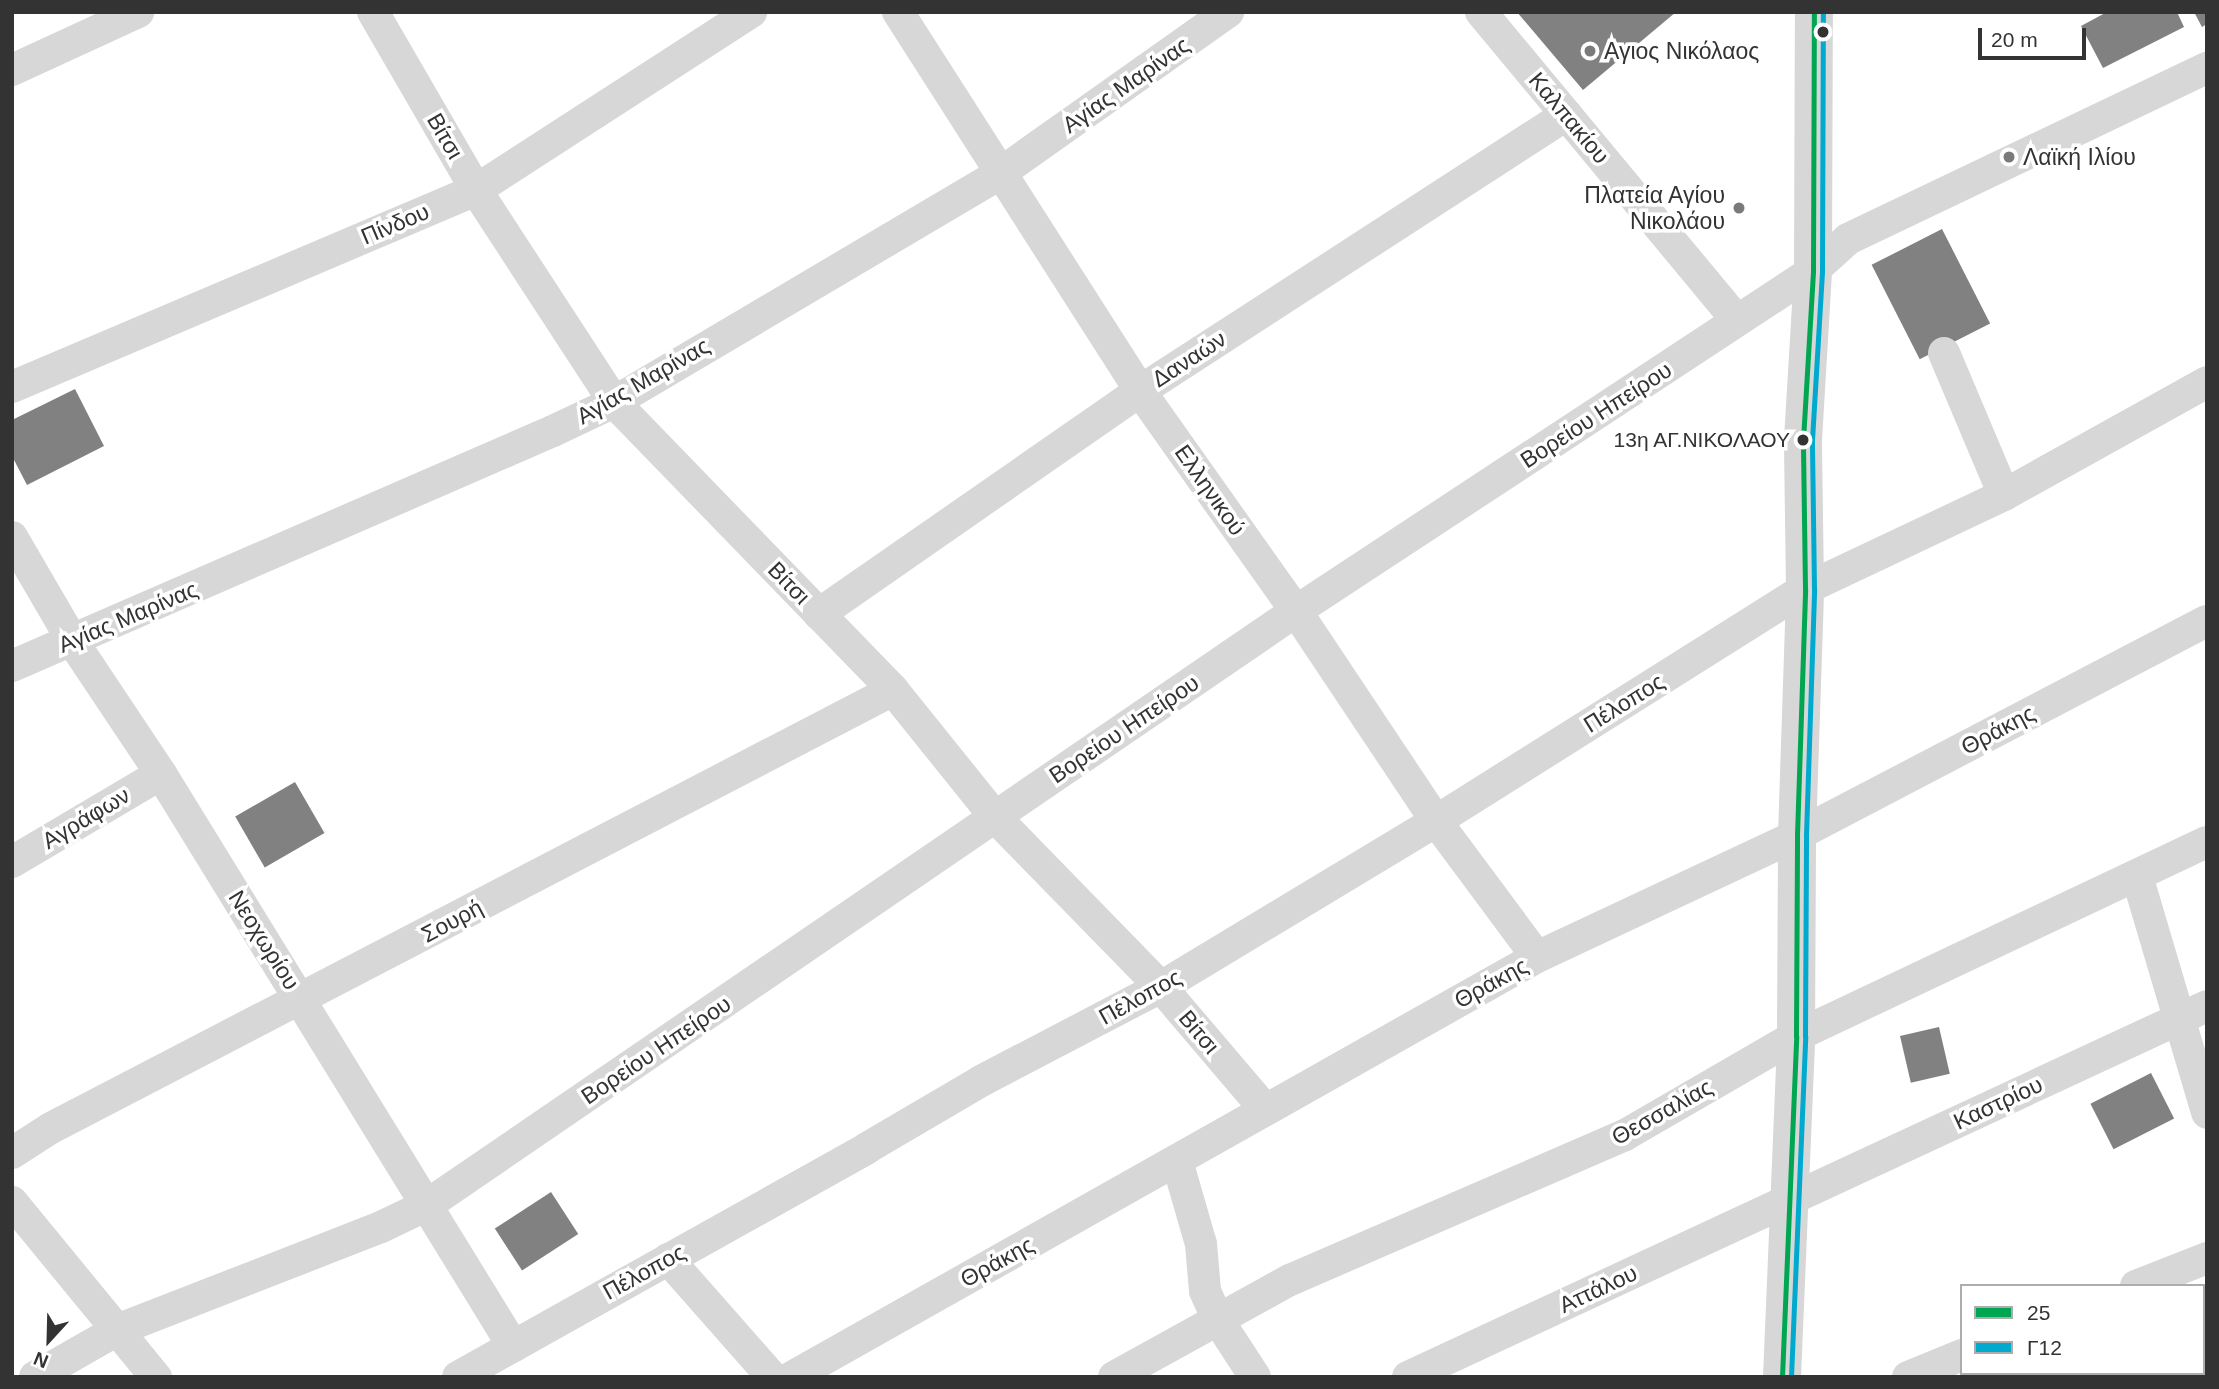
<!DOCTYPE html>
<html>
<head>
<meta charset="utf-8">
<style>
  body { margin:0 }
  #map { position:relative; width:2219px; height:1389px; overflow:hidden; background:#fff; font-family:Arial,sans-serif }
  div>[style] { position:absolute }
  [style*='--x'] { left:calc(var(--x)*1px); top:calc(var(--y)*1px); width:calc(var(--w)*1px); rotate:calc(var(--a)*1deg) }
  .building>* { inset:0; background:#818181; transform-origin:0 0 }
  .minor>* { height:32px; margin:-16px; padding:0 16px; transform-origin:16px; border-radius:16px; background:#d7d7d7 }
  .tertiary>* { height:38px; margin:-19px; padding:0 19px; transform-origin:19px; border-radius:19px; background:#d7d7d7 }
  .bus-1>* { height:5px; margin:-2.5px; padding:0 2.5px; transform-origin:2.5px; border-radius:2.5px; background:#00a651 }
  .bus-2>* { height:5px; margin:-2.5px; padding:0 2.5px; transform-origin:2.5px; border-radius:2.5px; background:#00a9ce }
  .dots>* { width:19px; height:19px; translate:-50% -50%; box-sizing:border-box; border:4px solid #fff; border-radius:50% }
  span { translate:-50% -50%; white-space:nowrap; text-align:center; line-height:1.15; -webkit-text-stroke:7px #fff; paint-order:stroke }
  .bus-label { font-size:21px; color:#333 }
  .right { translate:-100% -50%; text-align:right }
  .poi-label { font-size:23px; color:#333 }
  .left { translate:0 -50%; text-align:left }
  .street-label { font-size:23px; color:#333 }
  .frame { position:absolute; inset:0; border:14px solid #333; pointer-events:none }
  .legend { position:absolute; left:1960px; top:1284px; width:245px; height:91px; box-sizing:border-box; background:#fff; border:2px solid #adadad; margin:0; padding:9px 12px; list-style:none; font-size:21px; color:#333 }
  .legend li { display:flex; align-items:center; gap:14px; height:35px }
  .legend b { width:35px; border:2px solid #adadad }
  .north { position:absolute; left:14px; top:1305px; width:70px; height:70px; -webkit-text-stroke:5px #fff; paint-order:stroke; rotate:202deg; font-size:19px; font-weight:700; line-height:28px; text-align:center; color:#333 }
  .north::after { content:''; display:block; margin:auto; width:24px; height:32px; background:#333; clip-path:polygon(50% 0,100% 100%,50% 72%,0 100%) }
  .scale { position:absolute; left:1978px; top:28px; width:108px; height:32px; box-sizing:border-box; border:4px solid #333; border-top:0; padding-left:9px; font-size:21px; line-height:24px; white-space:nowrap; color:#333; -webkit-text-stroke:5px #fff; paint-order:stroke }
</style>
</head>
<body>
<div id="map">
  <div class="building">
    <div style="clip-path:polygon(1517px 12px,1676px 12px,1583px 90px)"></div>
    <div style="clip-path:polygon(2107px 12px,2177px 12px,2184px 27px,2103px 68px,2081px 26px)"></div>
    <div style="clip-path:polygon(2194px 12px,2207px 12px,2207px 24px,2202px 27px)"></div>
    <div style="left:1942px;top:229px;width:106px;height:79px;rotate:63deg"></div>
    <div style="clip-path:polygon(75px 389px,104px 446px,27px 485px,12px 456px,12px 420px)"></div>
    <div style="left:295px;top:782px;width:59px;height:69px;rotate:60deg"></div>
    <div style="left:1939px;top:1027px;width:48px;height:40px;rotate:77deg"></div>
    <div style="left:2151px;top:1073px;width:51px;height:68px;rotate:63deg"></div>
    <div style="left:551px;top:1192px;width:50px;height:67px;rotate:57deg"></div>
  </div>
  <div class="minor">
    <div style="--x:373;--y:12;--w:206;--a:59.9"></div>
    <div style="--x:476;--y:190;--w:253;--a:56.9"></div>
    <div style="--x:614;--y:402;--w:401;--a:45.9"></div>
    <div style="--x:893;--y:690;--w:163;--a:51.2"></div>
    <div style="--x:995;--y:817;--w:238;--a:45.7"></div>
    <div style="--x:1161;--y:987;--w:160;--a:49.6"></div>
    <div style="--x:898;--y:12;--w:450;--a:57.4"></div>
    <div style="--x:1140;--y:391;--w:270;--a:54.7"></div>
    <div style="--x:1296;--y:611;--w:252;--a:56.3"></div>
    <div style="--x:1436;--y:821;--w:169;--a:53.4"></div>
    <div style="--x:1481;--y:12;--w:400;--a:50.3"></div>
    <div style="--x:12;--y:70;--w:139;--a:-24.7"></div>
    <div style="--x:1944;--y:353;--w:154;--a:67.1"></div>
    <div style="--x:12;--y:387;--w:504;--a:-23"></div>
    <div style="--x:476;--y:190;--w:328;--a:-32.9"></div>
    <div style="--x:12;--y:537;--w:121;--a:59.8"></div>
    <div style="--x:73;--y:642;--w:159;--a:56.3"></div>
    <div style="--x:161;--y:774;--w:672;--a:58.39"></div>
    <div style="--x:819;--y:614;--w:391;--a:-34.8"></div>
    <div style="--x:1140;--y:391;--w:508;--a:-32.94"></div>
    <div style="--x:12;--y:666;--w:590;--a:-23.48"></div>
    <div style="--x:553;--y:431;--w:68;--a:-25.4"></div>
    <div style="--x:614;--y:402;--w:447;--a:-30.6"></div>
    <div style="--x:999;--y:174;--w:281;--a:-35.3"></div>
    <div style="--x:12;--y:862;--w:173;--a:-30.6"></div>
    <div style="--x:2137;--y:876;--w:247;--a:73.5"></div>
    <div style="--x:12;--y:1153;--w:46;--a:-32.7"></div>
    <div style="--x:51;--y:1128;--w:949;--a:-27.48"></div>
    <div style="--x:1177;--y:1161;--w:86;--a:73.9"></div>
    <div style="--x:1201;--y:1244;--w:47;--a:85.1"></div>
    <div style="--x:1205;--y:1291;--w:32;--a:66"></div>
    <div style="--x:1218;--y:1320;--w:68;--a:57"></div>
    <div style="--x:12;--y:1202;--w:227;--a:50.6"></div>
    <div style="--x:668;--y:1259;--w:157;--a:48.6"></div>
    <div style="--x:2136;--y:1286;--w:76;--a:-21.5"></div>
    <div style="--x:35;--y:1377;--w:95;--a:-29.8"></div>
    <div style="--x:117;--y:1330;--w:283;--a:-21.3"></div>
    <div style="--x:381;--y:1227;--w:51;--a:-25.6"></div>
    <div style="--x:427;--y:1205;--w:1053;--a:-34.35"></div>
    <div style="--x:1296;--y:611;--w:619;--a:-33.33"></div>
    <div style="--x:1813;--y:271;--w:47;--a:-42.4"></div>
    <div style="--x:1848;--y:239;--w:398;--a:-25.5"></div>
    <div style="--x:458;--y:1377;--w:469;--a:-29.2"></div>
    <div style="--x:867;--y:1148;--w:132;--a:-30.4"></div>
    <div style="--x:981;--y:1081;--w:203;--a:-27.6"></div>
    <div style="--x:1161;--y:987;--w:321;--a:-31.1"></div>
    <div style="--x:1436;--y:821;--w:436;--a:-32.2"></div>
    <div style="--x:1805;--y:589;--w:220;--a:-25.3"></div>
    <div style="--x:2004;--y:495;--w:232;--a:-29.1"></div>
    <div style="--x:792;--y:1377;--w:855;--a:-29.41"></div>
    <div style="--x:1537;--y:957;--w:287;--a:-25.1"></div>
    <div style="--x:1797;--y:835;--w:462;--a:-27.6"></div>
    <div style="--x:1114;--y:1377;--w:201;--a:-28.9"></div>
    <div style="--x:1290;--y:1280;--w:365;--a:-23.4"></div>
    <div style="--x:1625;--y:1135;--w:198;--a:-30.1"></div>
    <div style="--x:1796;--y:1036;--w:454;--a:-25.3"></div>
    <div style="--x:1408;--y:1377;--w:881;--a:-24.91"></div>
    <div style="--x:1908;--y:1377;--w:58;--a:-22.2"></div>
  </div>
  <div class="tertiary">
    <div style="--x:1782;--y:1377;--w:341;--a:-87.6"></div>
    <div style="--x:1796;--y:1036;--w:201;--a:-89.7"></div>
    <div style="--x:1797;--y:835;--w:246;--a:-88.1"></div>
    <div style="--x:1805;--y:589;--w:149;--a:-90.8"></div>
    <div style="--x:1803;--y:440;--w:169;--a:-86.6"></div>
    <div style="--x:1813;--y:271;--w:259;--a:-89.8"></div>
  </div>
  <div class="bus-1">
    <div style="--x:1782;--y:1377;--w:341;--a:-87.6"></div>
    <div style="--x:1796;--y:1036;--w:201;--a:-89.7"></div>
    <div style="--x:1797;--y:835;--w:246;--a:-88.1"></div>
    <div style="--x:1805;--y:589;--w:149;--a:-90.8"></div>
    <div style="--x:1803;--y:440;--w:169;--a:-86.6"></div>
    <div style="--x:1813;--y:271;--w:259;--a:-89.8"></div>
  </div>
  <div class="bus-2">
    <div style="--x:1791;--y:1377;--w:341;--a:-87.6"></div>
    <div style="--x:1805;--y:1036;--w:201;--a:-89.7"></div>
    <div style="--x:1806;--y:835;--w:246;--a:-88.1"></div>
    <div style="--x:1814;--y:589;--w:149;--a:-90.8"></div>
    <div style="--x:1812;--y:440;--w:169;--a:-86.6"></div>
    <div style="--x:1822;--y:271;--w:259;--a:-89.8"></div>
  </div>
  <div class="dots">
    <div style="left:1823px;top:32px;background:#333"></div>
    <div style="left:1590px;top:51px;background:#7a7a7a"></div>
    <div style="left:2009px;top:157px;background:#7a7a7a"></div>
    <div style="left:1739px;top:208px;background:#7a7a7a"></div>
    <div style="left:1803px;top:440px;background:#333"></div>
  </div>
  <div class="bus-label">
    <span class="right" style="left:1790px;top:440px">13η ΑΓ.ΝΙΚΟΛΑΟΥ</span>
  </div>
  <div class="poi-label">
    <span class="left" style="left:1604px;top:51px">Αγιος Νικόλαος</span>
    <span class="left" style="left:2023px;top:157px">Λαϊκή Ιλίου</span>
    <span class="right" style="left:1725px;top:208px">Πλατεία Αγίου<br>Νικολάου</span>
  </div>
  <div class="street-label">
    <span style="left:1126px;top:85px;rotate:-35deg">Αγίας Μαρίνας</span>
    <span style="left:1569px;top:118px;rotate:50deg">Καλπακίου</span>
    <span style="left:445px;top:136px;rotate:60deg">Βίτσι</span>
    <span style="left:395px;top:224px;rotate:-23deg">Πίνδου</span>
    <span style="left:1189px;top:359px;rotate:-33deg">Δαναών</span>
    <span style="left:643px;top:381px;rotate:-30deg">Αγίας Μαρίνας</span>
    <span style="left:1596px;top:415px;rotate:-33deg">Βορείου Ηπείρου</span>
    <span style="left:1210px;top:490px;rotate:55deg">Ελληνικού</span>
    <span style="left:789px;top:583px;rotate:46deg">Βίτσι</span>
    <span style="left:128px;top:617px;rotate:-23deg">Αγίας Μαρίνας</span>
    <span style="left:1624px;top:703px;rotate:-32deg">Πέλοπος</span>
    <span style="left:1124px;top:729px;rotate:-34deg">Βορείου Ηπείρου</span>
    <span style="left:1998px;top:730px;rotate:-28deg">Θράκης</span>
    <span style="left:86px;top:818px;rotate:-31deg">Αγράφων</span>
    <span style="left:452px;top:921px;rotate:-28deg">Σουρή</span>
    <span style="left:264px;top:940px;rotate:58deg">Νεοχωρίου</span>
    <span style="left:1491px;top:983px;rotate:-29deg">Θράκης</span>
    <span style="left:1140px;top:997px;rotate:-29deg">Πέλοπος</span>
    <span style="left:1199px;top:1032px;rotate:50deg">Βίτσι</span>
    <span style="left:656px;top:1050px;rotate:-34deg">Βορείου Ηπείρου</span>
    <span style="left:1998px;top:1103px;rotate:-25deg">Καστρίου</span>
    <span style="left:1662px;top:1112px;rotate:-29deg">Θεσσαλίας</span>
    <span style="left:997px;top:1262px;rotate:-29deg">Θράκης</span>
    <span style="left:644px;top:1272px;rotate:-29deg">Πέλοπος</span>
    <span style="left:1598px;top:1289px;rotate:-25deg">Αττάλου</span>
  </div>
  <div class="frame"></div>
  <ul class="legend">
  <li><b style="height:9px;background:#00a651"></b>25</li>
  <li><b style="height:9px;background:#00a9ce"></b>Γ12</li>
  </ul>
  <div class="north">N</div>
  <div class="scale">20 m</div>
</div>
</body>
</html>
